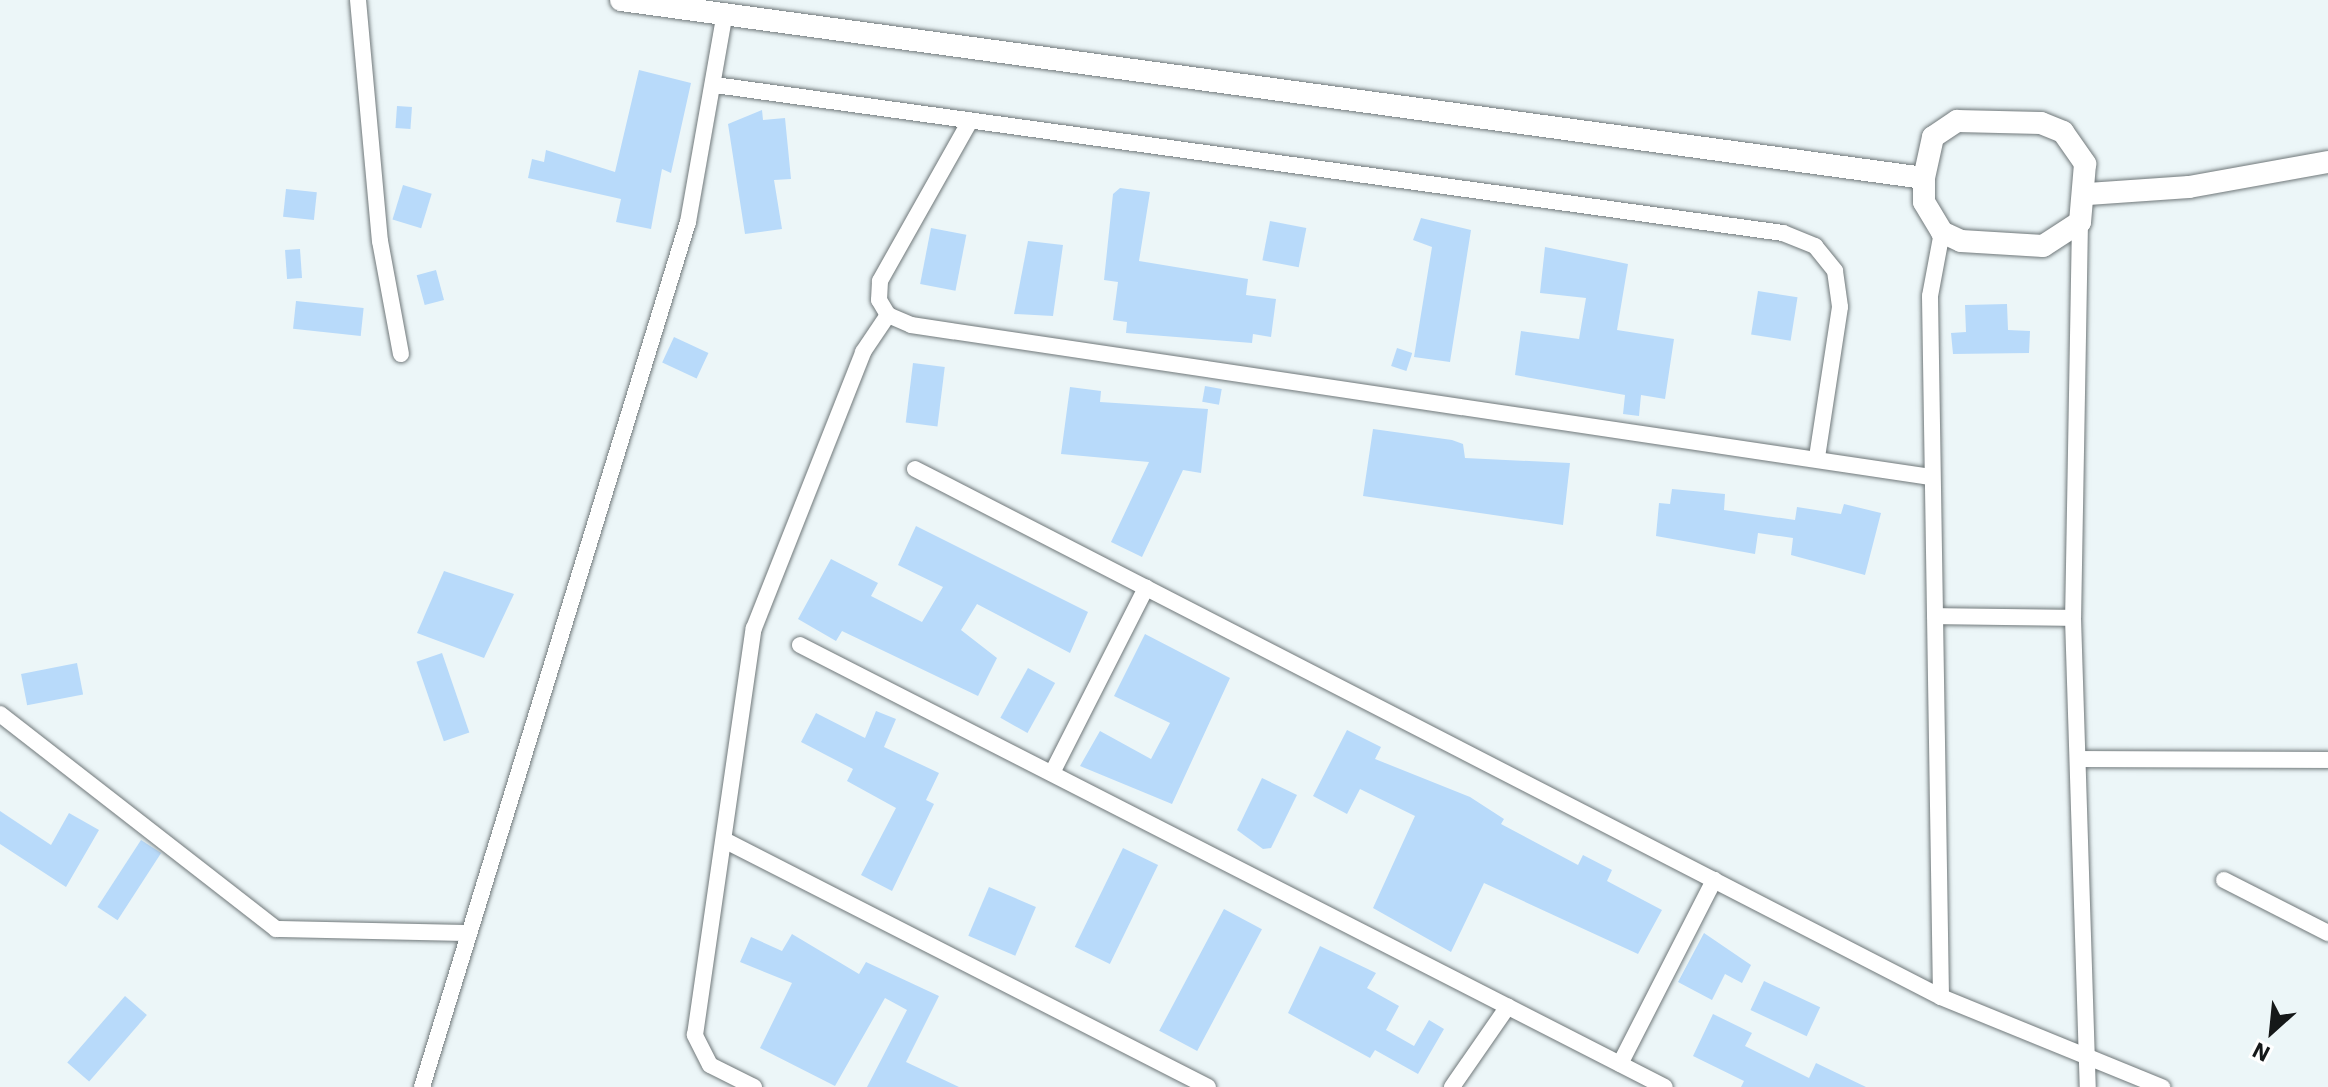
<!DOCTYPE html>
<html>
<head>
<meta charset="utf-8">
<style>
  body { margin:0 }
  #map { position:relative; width:2328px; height:1087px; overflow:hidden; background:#ecf6f8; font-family:"IBM Plex Sans",sans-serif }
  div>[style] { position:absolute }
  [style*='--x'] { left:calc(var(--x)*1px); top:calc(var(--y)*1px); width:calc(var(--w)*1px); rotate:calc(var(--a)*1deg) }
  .building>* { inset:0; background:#b8dafa; transform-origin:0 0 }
  .roads { filter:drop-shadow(0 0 2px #70787a) drop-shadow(0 0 2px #70787a) }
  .minor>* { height:16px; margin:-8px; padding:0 8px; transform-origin:8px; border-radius:8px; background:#fff }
  .tertiary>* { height:22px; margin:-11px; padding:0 11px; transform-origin:11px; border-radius:11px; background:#fff }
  span { translate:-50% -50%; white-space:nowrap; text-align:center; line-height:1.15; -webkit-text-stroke:6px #fff; paint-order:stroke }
  .north { position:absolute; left:2232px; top:991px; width:80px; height:80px; -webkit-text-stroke:6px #fff; paint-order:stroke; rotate:207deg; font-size:22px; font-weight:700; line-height:32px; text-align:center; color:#151819 }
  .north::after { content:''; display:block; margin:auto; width:28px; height:36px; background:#151819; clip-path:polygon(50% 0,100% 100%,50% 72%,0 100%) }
</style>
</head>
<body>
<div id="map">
  <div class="building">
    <div style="clip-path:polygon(639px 70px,691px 83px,671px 173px,662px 169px,651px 229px,616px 222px,621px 199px,528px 178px,532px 159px,544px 162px,546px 150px,615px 172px)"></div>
    <div style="left:397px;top:106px;width:15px;height:22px;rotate:4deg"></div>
    <div style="clip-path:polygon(762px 110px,763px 120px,785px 118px,791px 179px,774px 180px,782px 229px,745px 234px,728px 124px)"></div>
    <div style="left:403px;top:185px;width:30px;height:36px;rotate:17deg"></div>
    <div style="clip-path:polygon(1120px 188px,1150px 192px,1139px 261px,1248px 279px,1246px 295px,1276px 299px,1271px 337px,1253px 334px,1252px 343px,1126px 333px,1127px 322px,1113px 320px,1118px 282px,1104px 280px,1113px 194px)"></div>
    <div style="left:286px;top:189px;width:31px;height:28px;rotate:6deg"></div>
    <div style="clip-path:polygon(1421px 218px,1471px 230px,1450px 362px,1414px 357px,1432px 247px,1413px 240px)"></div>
    <div style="left:1270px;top:221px;width:37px;height:40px;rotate:11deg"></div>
    <div style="left:931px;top:228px;width:36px;height:57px;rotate:11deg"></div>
    <div style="clip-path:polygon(1028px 241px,1063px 245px,1053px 316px,1014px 314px)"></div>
    <div style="clip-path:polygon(1545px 247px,1628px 264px,1617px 330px,1674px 339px,1665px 399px,1641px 395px,1639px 416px,1623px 414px,1625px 395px,1515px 375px,1521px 331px,1579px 339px,1586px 298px,1540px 293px)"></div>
    <div style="left:300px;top:249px;width:29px;height:15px;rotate:86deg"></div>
    <div style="left:436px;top:270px;width:31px;height:20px;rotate:75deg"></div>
    <div style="left:1758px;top:291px;width:40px;height:44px;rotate:9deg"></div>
    <div style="left:296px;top:301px;width:68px;height:28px;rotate:6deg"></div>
    <div style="clip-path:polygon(2007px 304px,2008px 330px,2030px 331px,2029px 353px,1953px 354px,1951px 333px,1966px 332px,1965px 305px)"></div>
    <div style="left:674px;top:337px;width:38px;height:28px;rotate:25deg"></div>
    <div style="left:1397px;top:348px;width:16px;height:19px;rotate:18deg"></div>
    <div style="left:913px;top:363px;width:32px;height:60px;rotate:7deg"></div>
    <div style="left:1205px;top:386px;width:17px;height:16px;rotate:10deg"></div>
    <div style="clip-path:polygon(1070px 387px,1101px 391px,1100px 402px,1208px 409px,1201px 473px,1183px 470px,1142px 557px,1111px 542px,1149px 462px,1061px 454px)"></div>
    <div style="clip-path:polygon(1373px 429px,1452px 440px,1463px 444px,1465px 458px,1570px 463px,1563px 525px,1363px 496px)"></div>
    <div style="clip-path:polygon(1672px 489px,1725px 494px,1724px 510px,1795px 520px,1797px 507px,1841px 514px,1844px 504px,1881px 513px,1865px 575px,1791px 555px,1793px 538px,1758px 533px,1755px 554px,1656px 536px,1659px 503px,1670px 504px)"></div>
    <div style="clip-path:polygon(916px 526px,1088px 612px,1070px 653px,977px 604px,961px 630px,997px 658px,978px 696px,842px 631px,836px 641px,798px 619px,831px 559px,878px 583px,871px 596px,922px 622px,943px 587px,898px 565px)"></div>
    <div style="clip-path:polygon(444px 571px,514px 594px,484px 658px,417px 633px)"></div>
    <div style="clip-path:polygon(1145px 634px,1230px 678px,1172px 804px,1080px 766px,1100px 731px,1151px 759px,1170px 723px,1114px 696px)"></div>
    <div style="left:442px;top:653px;width:84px;height:27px;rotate:71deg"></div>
    <div style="left:77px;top:663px;width:32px;height:57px;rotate:79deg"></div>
    <div style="left:1028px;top:668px;width:31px;height:57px;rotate:29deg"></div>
    <div style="clip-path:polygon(876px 711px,896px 719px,884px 747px,939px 773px,926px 800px,934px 804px,892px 891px,861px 875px,896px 808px,847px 781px,853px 769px,801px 742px,816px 713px,865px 738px)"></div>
    <div style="clip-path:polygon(1347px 730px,1381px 747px,1375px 759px,1470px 797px,1504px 819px,1501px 824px,1578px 865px,1583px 855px,1612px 870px,1607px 881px,1662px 910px,1638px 954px,1484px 883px,1451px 952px,1373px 908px,1415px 816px,1360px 789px,1347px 814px,1313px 796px)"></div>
    <div style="clip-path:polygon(1262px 778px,1297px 795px,1271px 848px,1263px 849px,1237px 830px)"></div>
    <div style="clip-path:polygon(0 811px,51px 845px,69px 813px,99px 830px,66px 887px,0 844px)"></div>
    <div style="left:141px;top:840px;width:24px;height:80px;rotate:33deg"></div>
    <div style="left:1123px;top:848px;width:39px;height:110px;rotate:26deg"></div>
    <div style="left:989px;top:887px;width:51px;height:53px;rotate:23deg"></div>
    <div style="left:1224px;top:909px;width:43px;height:138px;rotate:28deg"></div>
    <div style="clip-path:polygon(1704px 933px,1751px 965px,1742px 983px,1725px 974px,1712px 1000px,1678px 982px)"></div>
    <div style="clip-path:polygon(792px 934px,859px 974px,866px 962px,939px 996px,906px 1062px,959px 1087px,867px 1087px,907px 1010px,885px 998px,835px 1086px,760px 1048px,792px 983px,740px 962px,751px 937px,782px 951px)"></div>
    <div style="clip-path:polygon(1320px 946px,1376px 973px,1367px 988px,1399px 1006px,1386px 1030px,1414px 1046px,1429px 1020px,1444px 1029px,1418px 1074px,1375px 1050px,1370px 1058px,1288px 1013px)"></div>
    <div style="left:1764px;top:981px;width:62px;height:32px;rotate:25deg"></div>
    <div style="left:125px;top:996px;width:29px;height:88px;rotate:41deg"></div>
    <div style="clip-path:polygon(1713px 1014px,1752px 1033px,1745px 1046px,1809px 1078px,1816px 1063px,1866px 1087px,1741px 1087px,1744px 1081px,1693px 1056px)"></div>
  </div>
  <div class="roads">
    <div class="minor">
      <div style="--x:358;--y:0;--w:242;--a:84.8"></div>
      <div style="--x:380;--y:241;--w:115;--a:79.5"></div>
      <div style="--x:715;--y:85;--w:1078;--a:7.89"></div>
      <div style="--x:1783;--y:233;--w:35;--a:22"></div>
      <div style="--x:1815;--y:246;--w:32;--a:51"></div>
      <div style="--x:1835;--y:271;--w:36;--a:82"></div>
      <div style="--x:1840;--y:307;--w:153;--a:98.7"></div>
      <div style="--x:970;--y:121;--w:184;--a:119.4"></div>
      <div style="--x:880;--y:281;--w:19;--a:93"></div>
      <div style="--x:879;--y:300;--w:17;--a:59"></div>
      <div style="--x:888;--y:315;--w:25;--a:23"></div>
      <div style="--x:911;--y:325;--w:1031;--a:8.48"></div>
      <div style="--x:2080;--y:222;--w:396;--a:91"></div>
      <div style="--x:2073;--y:618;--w:469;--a:88.2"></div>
      <div style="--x:915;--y:469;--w:1154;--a:27.23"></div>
      <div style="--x:1941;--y:997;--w:239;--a:22.2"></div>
      <div style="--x:1935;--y:616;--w:138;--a:0.8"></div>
      <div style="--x:800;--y:645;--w:971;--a:27.07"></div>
      <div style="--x:0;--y:714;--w:350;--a:37.9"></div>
      <div style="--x:276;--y:929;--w:193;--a:1.2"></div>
      <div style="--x:2080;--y:759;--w:248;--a:0.2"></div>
      <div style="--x:1052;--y:773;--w:208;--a:-63.1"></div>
      <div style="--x:726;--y:841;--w:541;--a:27.04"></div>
      <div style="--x:2224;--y:880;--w:117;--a:27"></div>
      <div style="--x:1941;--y:997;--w:701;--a:-90.9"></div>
      <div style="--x:1930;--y:296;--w:65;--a:-79.4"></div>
      <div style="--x:1620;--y:1064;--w:207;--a:-62.9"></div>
      <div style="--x:422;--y:1087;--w:905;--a:-72.91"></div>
      <div style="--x:688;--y:222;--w:212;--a:-80"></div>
      <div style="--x:754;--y:1087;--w:49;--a:-153.4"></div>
      <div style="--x:710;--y:1065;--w:34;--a:-117"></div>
      <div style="--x:695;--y:1035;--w:411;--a:-81.8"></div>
      <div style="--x:754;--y:628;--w:297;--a:-68.4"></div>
      <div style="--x:863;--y:352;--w:45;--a:-56"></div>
      <div style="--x:1452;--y:1087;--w:98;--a:-55.3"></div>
    </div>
    <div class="tertiary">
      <div style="--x:621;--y:0;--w:1315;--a:7.78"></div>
      <div style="--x:1957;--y:121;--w:84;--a:1.4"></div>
      <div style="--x:2041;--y:123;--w:24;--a:22"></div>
      <div style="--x:2063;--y:132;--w:39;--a:55"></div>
      <div style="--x:2085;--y:164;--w:58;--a:94.9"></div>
      <div style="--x:2080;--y:222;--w:44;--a:147"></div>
      <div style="--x:2043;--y:246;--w:82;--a:-176.5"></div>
      <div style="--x:1961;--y:241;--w:21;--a:-155"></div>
      <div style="--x:1942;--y:232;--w:35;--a:-121"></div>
      <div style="--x:1924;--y:202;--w:24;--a:-90"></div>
      <div style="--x:1924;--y:178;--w:42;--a:-77.6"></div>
      <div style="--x:1933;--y:137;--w:29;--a:-34"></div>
      <div style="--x:2088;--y:194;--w:101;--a:-4"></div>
      <div style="--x:2189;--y:187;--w:141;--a:-10.2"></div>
    </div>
  </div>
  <div class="north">N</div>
</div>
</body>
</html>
